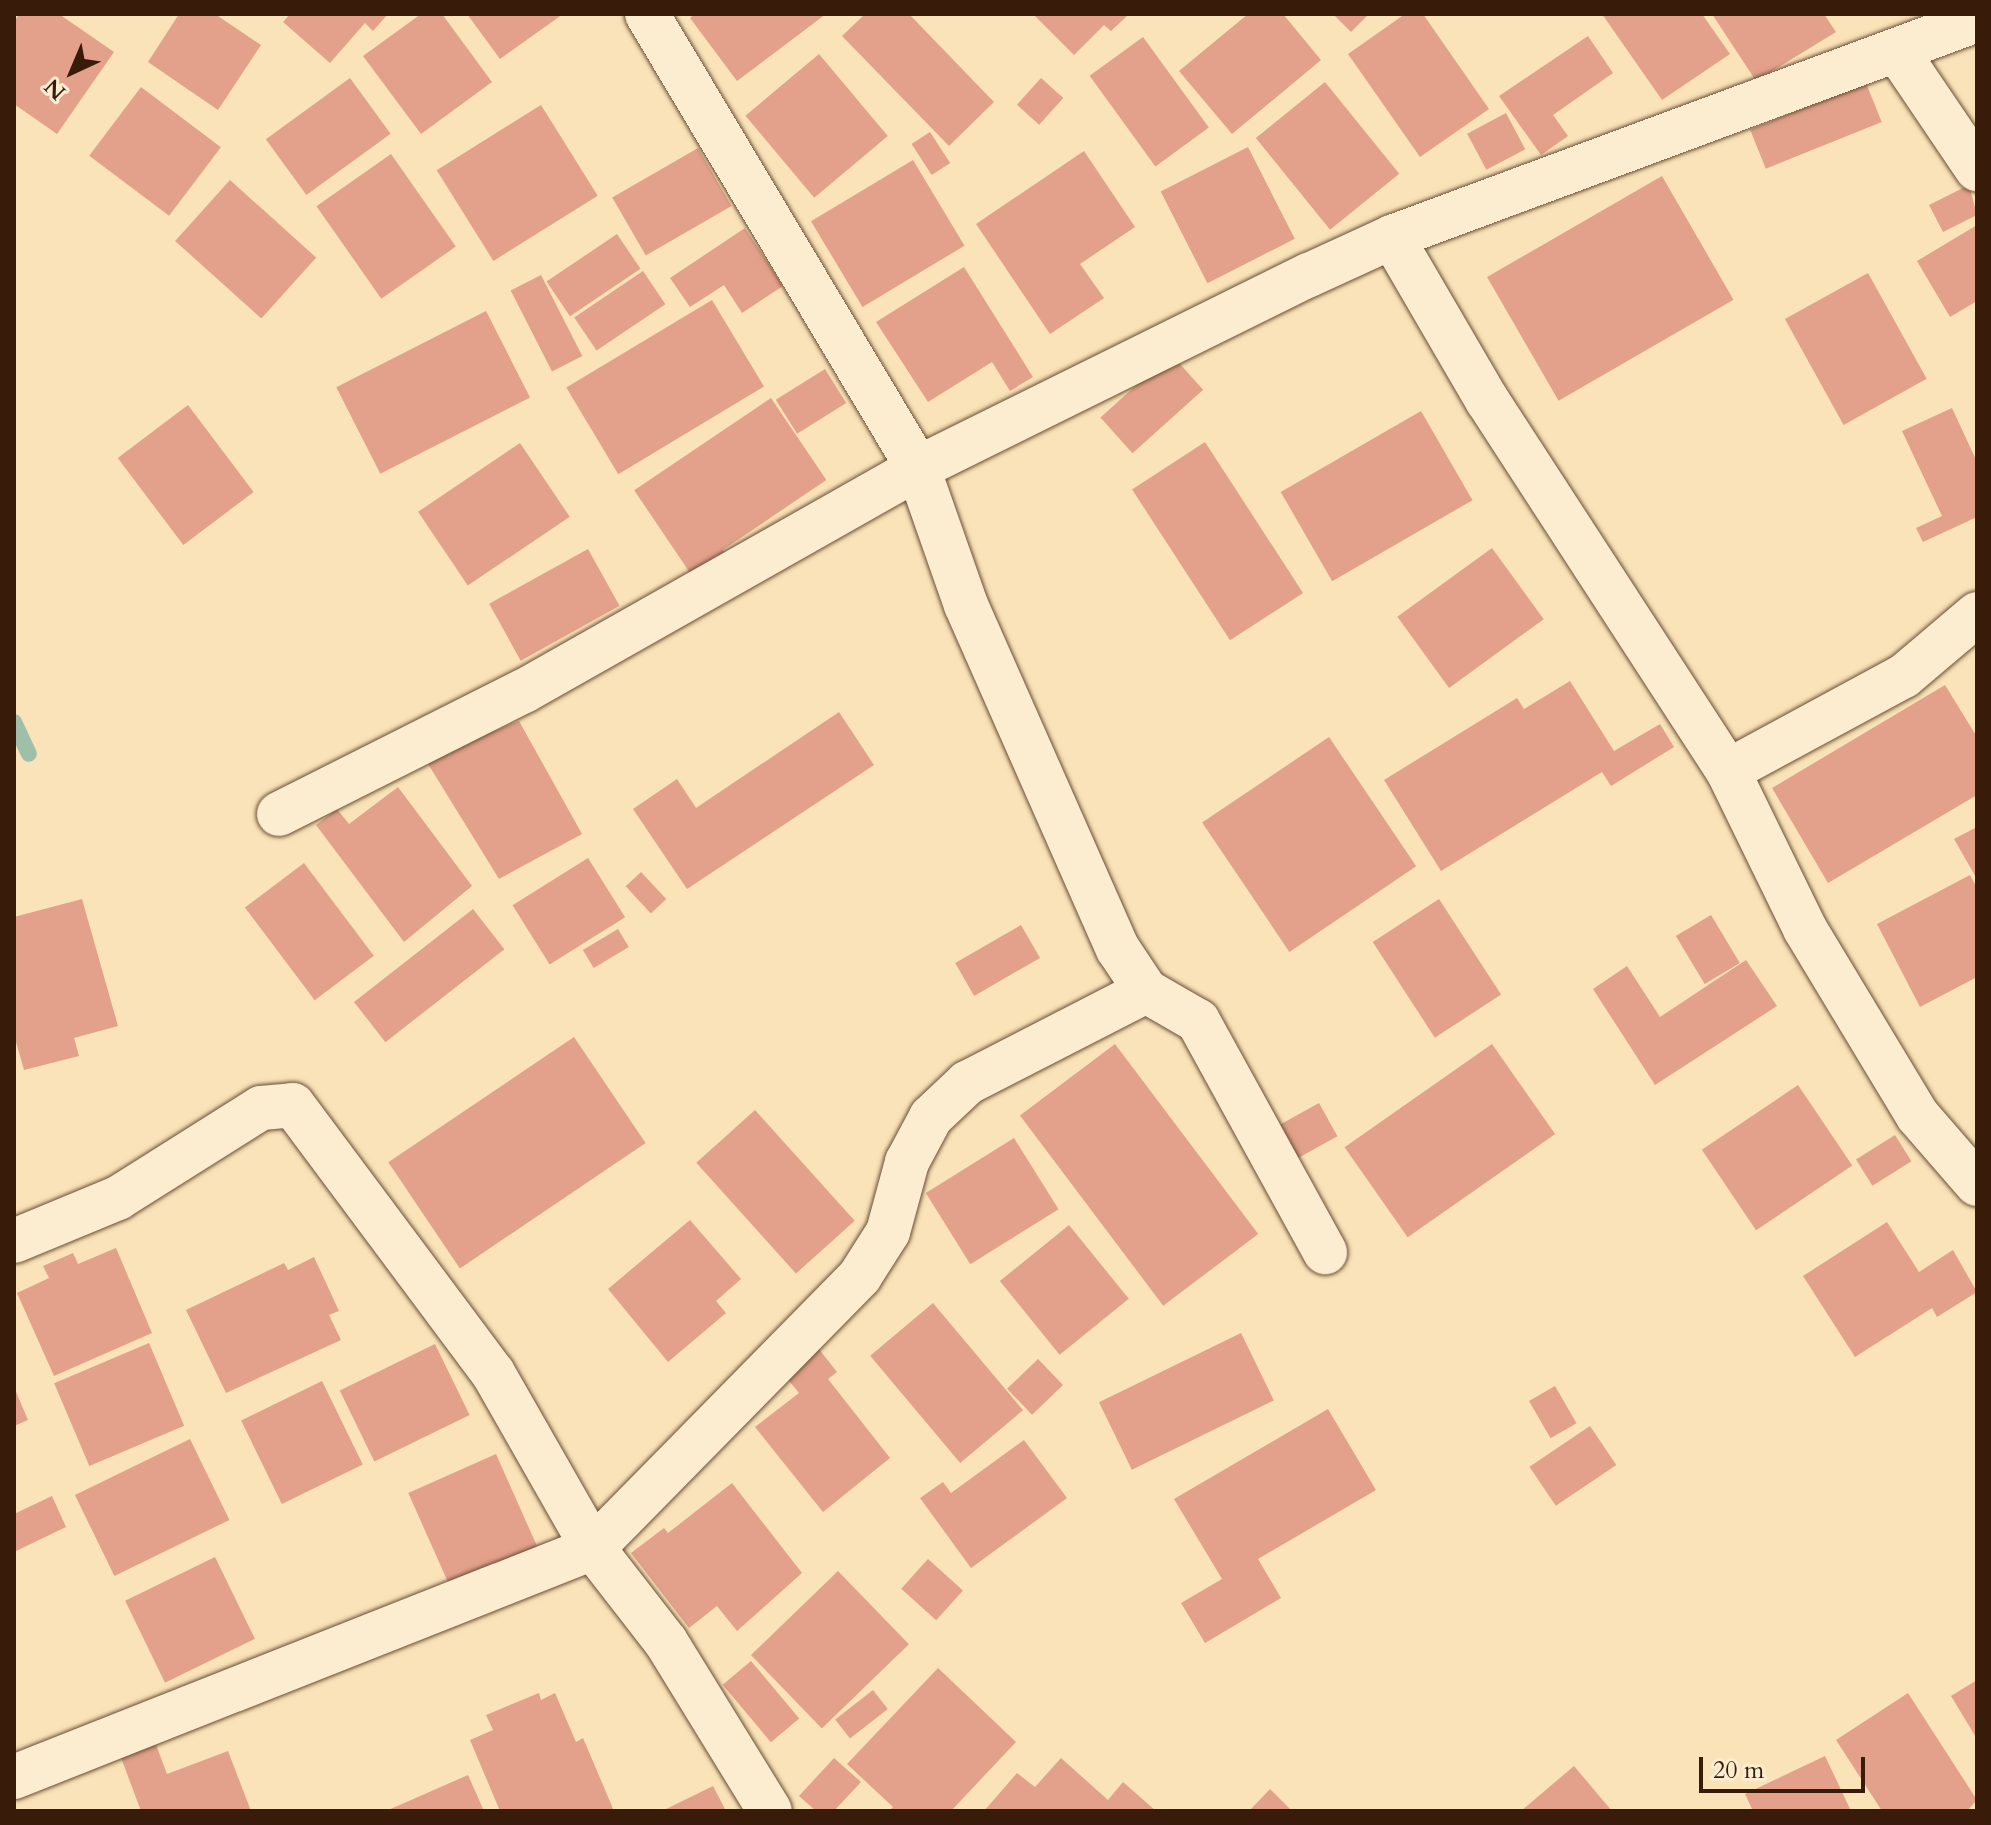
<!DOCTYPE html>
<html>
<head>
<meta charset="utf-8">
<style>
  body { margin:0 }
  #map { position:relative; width:1991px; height:1825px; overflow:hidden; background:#fae3b8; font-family:Cardo,serif }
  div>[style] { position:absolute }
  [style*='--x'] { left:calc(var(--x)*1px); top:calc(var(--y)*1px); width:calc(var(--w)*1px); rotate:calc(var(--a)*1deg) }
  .stream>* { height:16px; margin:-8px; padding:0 8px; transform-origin:8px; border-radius:8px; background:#9fbfaa }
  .building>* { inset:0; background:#e3a18b; transform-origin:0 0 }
  .roads { filter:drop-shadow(0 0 2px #694d35) drop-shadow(0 0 2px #694d35) }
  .minor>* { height:44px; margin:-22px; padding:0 22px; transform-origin:22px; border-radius:22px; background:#fcedd1 }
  span { translate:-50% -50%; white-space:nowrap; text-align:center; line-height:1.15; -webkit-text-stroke:6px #fcedd1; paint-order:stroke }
  .frame { position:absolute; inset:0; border:16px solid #391b09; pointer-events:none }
  .north { position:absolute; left:32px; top:32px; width:80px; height:80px; -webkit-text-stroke:6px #fcedd1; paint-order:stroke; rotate:224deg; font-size:22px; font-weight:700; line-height:32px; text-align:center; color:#391b09 }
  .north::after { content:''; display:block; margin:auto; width:28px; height:36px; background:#391b09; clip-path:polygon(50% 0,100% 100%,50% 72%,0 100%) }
  .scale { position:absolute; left:1699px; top:1757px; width:166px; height:36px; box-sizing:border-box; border:4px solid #391b09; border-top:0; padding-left:10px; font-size:24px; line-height:28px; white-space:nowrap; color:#391b09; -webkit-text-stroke:6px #fcedd1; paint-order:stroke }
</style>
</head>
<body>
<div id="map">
  <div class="stream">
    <div style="--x:14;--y:722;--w:35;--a:65"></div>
  </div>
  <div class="building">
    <div style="clip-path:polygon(19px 14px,59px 14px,114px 52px,57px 134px,14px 104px,14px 22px)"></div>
    <div style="clip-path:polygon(179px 14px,215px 14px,261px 45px,218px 110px,148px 62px)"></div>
    <div style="clip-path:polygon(290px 14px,388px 14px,373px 31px,365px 23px,330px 63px,283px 22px)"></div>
    <div style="clip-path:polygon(421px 14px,442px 14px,492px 82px,421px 134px,363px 56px)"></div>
    <div style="clip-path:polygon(467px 14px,563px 14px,500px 59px)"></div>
    <div style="clip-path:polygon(695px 14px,826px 14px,737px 81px,690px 18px)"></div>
    <div style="clip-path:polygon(865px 14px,909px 14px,994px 102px,949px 146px,842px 36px)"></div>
    <div style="clip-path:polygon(1033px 14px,1129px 14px,1111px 31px,1104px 25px,1074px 55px)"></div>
    <div style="clip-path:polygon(1248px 14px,1283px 14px,1321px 60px,1232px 134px,1179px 71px)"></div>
    <div style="clip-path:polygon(1333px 14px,1369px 14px,1351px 32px)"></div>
    <div style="clip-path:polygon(1405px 14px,1423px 14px,1489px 109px,1420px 157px,1348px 54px)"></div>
    <div style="clip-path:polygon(1602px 14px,1702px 14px,1730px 54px,1662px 100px)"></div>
    <div style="clip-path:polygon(1712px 14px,1824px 14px,1836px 32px,1756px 81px)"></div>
    <div style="clip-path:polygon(1588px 36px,1613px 73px,1553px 115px,1568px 136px,1541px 155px,1499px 96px)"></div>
    <div style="left:1143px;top:37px;width:112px;height:66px;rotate:54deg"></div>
    <div style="left:819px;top:54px;width:107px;height:96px;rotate:50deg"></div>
    <div style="left:350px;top:78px;width:69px;height:104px;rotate:54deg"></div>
    <div style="left:1041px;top:78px;width:30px;height:36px;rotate:42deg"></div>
    <div style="left:1325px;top:82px;width:118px;height:89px;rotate:51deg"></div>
    <div style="left:1866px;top:83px;width:42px;height:125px;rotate:68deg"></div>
    <div style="left:141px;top:87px;width:100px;height:86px;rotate:37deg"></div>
    <div style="left:541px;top:105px;width:107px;height:123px;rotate:58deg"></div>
    <div style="left:1506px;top:113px;width:41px;height:44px;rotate:62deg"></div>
    <div style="left:930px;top:132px;width:37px;height:22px;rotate:57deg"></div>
    <div style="left:1248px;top:147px;width:103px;height:98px;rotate:63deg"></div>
    <div style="left:698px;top:148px;width:67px;height:99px;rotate:60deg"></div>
    <div style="clip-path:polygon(1084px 151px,1135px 227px,1080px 264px,1104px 298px,1050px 334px,976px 224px)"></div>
    <div style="left:391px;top:154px;width:113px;height:91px;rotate:55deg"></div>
    <div style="left:913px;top:160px;width:100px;height:119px;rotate:59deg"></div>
    <div style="left:1662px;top:176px;width:143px;height:202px;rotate:60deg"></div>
    <div style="left:230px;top:180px;width:116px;height:82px;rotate:42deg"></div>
    <div style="clip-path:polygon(1969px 185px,1977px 215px,1943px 232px,1929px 205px)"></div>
    <div style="clip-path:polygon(1977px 225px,1977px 301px,1950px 317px,1917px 261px)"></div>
    <div style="clip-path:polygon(745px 228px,783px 286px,742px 313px,724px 285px,690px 307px,670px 278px)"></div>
    <div style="left:617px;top:234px;width:42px;height:85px;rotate:56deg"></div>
    <div style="clip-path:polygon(964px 267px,1033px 377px,1010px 391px,992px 362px,928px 402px,876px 322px)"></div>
    <div style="left:643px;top:271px;width:40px;height:83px;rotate:56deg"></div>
    <div style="left:1868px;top:273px;width:121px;height:95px;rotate:61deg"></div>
    <div style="left:541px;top:275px;width:91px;height:34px;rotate:63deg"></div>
    <div style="left:712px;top:300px;width:101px;height:170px;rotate:59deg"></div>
    <div style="left:486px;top:311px;width:97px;height:168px;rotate:63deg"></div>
    <div style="left:1171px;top:354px;width:48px;height:95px;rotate:48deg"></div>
    <div style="left:825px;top:369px;width:40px;height:58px;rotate:58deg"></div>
    <div style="left:771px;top:398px;width:99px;height:165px;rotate:56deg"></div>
    <div style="left:188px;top:405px;width:109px;height:88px;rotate:53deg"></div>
    <div style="clip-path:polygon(1952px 408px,1977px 462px,1977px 517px,1923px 542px,1916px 528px,1942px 516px,1902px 431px)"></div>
    <div style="left:1421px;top:411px;width:103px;height:162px;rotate:60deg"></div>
    <div style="left:1205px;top:442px;width:180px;height:87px;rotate:57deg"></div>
    <div style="left:520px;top:443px;width:89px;height:123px;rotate:56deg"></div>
    <div style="left:719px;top:542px;width:29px;height:40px;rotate:63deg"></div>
    <div style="left:1492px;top:548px;width:88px;height:117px;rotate:54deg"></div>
    <div style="left:588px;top:549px;width:65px;height:113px;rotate:61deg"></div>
    <div style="clip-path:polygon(1570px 681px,1614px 751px,1660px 724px,1674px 747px,1611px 786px,1602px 772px,1441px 871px,1384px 780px,1517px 698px,1524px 709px)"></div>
    <div style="clip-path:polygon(1945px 685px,1977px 737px,1977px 795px,1828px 883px,1772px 788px)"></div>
    <div style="clip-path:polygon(839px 712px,874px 765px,687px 889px,633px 809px,677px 779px,696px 808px)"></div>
    <div style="clip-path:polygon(519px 721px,582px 834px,499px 879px,425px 759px)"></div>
    <div style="left:1329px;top:737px;width:156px;height:153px;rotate:56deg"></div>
    <div style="clip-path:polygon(398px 787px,472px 886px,404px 942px,316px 825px,337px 809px,349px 824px)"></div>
    <div style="clip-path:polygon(1977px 827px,1977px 879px,1954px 839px)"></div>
    <div style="left:588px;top:858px;width:70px;height:89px;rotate:58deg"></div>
    <div style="left:304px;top:863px;width:116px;height:74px;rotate:53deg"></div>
    <div style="left:641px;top:872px;width:37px;height:21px;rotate:47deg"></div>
    <div style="clip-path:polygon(1970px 875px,1977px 888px,1977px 977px,1920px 1007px,1877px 924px)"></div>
    <div style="clip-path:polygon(82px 899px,118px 1026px,74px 1038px,79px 1056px,24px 1070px,14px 1035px,14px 917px)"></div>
    <div style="left:1439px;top:899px;width:114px;height:79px;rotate:57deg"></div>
    <div style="left:473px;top:909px;width:51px;height:151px;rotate:52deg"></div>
    <div style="left:1711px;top:915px;width:56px;height:41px;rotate:59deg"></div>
    <div style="left:1021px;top:925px;width:38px;height:76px;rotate:60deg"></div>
    <div style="left:618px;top:929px;width:21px;height:41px;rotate:59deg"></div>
    <div style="clip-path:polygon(1746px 960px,1777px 1006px,1655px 1085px,1593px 989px,1627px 966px,1660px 1017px)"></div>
    <div style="left:574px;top:1037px;width:128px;height:224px;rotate:56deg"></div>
    <div style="left:1115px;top:1044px;width:238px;height:119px;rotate:53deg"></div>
    <div style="left:1492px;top:1044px;width:110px;height:180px;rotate:55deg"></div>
    <div style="left:1798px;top:1085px;width:97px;height:116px;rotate:56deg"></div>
    <div style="left:1319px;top:1103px;width:38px;height:48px;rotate:61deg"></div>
    <div style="left:755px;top:1110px;width:149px;height:79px;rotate:48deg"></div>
    <div style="left:1895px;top:1135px;width:31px;height:46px;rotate:58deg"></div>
    <div style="left:1014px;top:1138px;width:84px;height:104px;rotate:58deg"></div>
    <div style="clip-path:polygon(690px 1220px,741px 1279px,716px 1301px,726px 1313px,668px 1362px,608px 1289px)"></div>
    <div style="clip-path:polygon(1887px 1222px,1919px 1272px,1953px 1250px,1977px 1292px,1937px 1317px,1932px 1308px,1855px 1357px,1803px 1276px)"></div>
    <div style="left:1069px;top:1225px;width:95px;height:89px;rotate:51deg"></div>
    <div style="clip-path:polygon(116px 1248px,152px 1333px,54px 1376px,17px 1293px,49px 1278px,43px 1266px,73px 1253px,78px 1264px)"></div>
    <div style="clip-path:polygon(314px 1257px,339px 1311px,329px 1315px,341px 1340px,226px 1393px,186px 1310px,284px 1263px,288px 1270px)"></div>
    <div style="left:933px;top:1303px;width:140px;height:82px;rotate:50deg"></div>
    <div style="left:1241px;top:1333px;width:75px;height:158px;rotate:64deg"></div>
    <div style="clip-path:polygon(811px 1339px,837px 1372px,828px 1379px,890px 1458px,823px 1512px,755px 1427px,799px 1393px,777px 1366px)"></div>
    <div style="left:149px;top:1343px;width:90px;height:103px;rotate:67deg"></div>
    <div style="left:435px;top:1344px;width:79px;height:106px;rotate:64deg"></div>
    <div style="left:1038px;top:1359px;width:36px;height:43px;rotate:46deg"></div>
    <div style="left:322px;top:1381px;width:93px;height:90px;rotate:64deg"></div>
    <div style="left:1555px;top:1386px;width:43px;height:30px;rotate:60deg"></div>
    <div style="clip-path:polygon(14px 1387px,28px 1420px,14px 1426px)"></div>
    <div style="clip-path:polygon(1328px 1409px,1376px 1490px,1258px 1559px,1281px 1598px,1205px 1643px,1181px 1603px,1222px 1579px,1174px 1499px)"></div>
    <div style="left:1590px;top:1426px;width:47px;height:73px;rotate:56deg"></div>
    <div style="left:190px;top:1439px;width:90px;height:128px;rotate:64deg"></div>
    <div style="clip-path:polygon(1024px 1440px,1067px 1498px,971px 1568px,920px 1498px,943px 1482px,951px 1493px)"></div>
    <div style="left:496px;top:1454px;width:112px;height:96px;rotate:66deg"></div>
    <div style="clip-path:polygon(732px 1483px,802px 1573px,737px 1631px,717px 1606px,689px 1628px,631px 1553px,664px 1528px,668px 1533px)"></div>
    <div style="clip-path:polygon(52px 1496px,66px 1527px,14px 1552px,14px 1514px)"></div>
    <div style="left:215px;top:1557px;width:91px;height:100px;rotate:64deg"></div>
    <div style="left:928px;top:1559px;width:47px;height:40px;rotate:42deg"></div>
    <div style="left:838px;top:1571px;width:102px;height:121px;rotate:46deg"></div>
    <div style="left:751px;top:1661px;width:75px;height:37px;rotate:50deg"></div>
    <div style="clip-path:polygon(938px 1668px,1016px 1742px,951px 1811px,889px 1811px,893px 1807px,847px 1764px)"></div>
    <div style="clip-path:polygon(1977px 1680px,1977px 1739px,1951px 1696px)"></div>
    <div style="left:873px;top:1690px;width:24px;height:48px;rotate:52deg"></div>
    <div style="clip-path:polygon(539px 1693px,541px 1700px,555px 1693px,576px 1742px,583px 1738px,614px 1811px,500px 1811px,470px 1740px,493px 1730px,486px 1715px)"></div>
    <div style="clip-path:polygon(1908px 1693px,1977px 1800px,1967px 1811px,1882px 1811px,1836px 1740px)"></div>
    <div style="clip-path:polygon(155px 1742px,167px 1774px,228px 1751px,251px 1811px,141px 1811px,120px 1755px)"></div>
    <div style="clip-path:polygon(1825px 1756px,1851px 1811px,1753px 1811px,1745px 1794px)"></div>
    <div style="clip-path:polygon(834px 1758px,861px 1782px,834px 1811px,816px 1811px,799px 1796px)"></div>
    <div style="clip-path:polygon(1061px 1758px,1108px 1800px,1123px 1782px,1156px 1811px,984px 1811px,1017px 1773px,1035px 1787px)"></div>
    <div style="clip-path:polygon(1574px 1766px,1612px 1811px,1521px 1811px)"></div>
    <div style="clip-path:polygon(468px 1775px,484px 1811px,386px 1811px)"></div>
    <div style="clip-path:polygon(713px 1786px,726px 1811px,662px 1811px)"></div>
    <div style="clip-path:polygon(1270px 1789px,1292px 1811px,1249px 1811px)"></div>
  </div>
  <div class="roads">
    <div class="minor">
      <div style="--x:647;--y:14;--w:529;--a:59.17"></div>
      <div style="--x:918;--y:468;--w:145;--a:70.7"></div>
      <div style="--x:966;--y:605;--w:376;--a:66.2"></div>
      <div style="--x:1118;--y:949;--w:50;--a:56.3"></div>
      <div style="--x:1146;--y:991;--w:60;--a:30"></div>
      <div style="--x:1198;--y:1021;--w:264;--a:61.2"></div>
      <div style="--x:1897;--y:51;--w:143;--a:55.9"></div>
      <div style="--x:1392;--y:237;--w:189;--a:59.8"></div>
      <div style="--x:1487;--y:400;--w:442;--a:57"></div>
      <div style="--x:1728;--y:771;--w:176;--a:64"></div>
      <div style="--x:1805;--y:929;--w:218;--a:58.9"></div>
      <div style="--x:1918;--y:1116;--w:90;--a:49.1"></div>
      <div style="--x:1728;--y:771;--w:200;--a:-28.4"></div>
      <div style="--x:1904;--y:676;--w:96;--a:-40.3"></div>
      <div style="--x:279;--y:814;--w:274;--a:-26.7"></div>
      <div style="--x:524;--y:691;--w:453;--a:-29.5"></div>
      <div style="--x:918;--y:468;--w:436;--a:-26.3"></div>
      <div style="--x:1309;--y:275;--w:91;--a:-24.6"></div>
      <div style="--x:1392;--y:237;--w:624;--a:-20.35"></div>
      <div style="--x:14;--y:1241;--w:113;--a:-22.5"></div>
      <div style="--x:118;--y:1198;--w:169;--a:-32.2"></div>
      <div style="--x:261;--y:1108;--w:32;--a:-5"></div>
      <div style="--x:293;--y:1105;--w:334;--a:53.3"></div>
      <div style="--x:493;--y:1373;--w:202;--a:60.3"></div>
      <div style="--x:593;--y:1548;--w:119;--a:52.2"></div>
      <div style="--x:666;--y:1642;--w:198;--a:58.4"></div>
      <div style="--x:14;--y:1777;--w:623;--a:-21.58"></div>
      <div style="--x:593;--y:1548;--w:381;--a:-45.5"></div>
      <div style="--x:860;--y:1276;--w:52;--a:-57.5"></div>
      <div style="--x:888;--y:1232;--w:73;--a:-74.8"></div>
      <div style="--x:907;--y:1162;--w:51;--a:-61.9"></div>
      <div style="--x:931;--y:1117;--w:50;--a:-43.4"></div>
      <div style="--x:967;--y:1083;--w:201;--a:-27.2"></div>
    </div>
  </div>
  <div class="frame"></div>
  <div class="north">N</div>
  <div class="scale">20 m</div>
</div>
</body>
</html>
